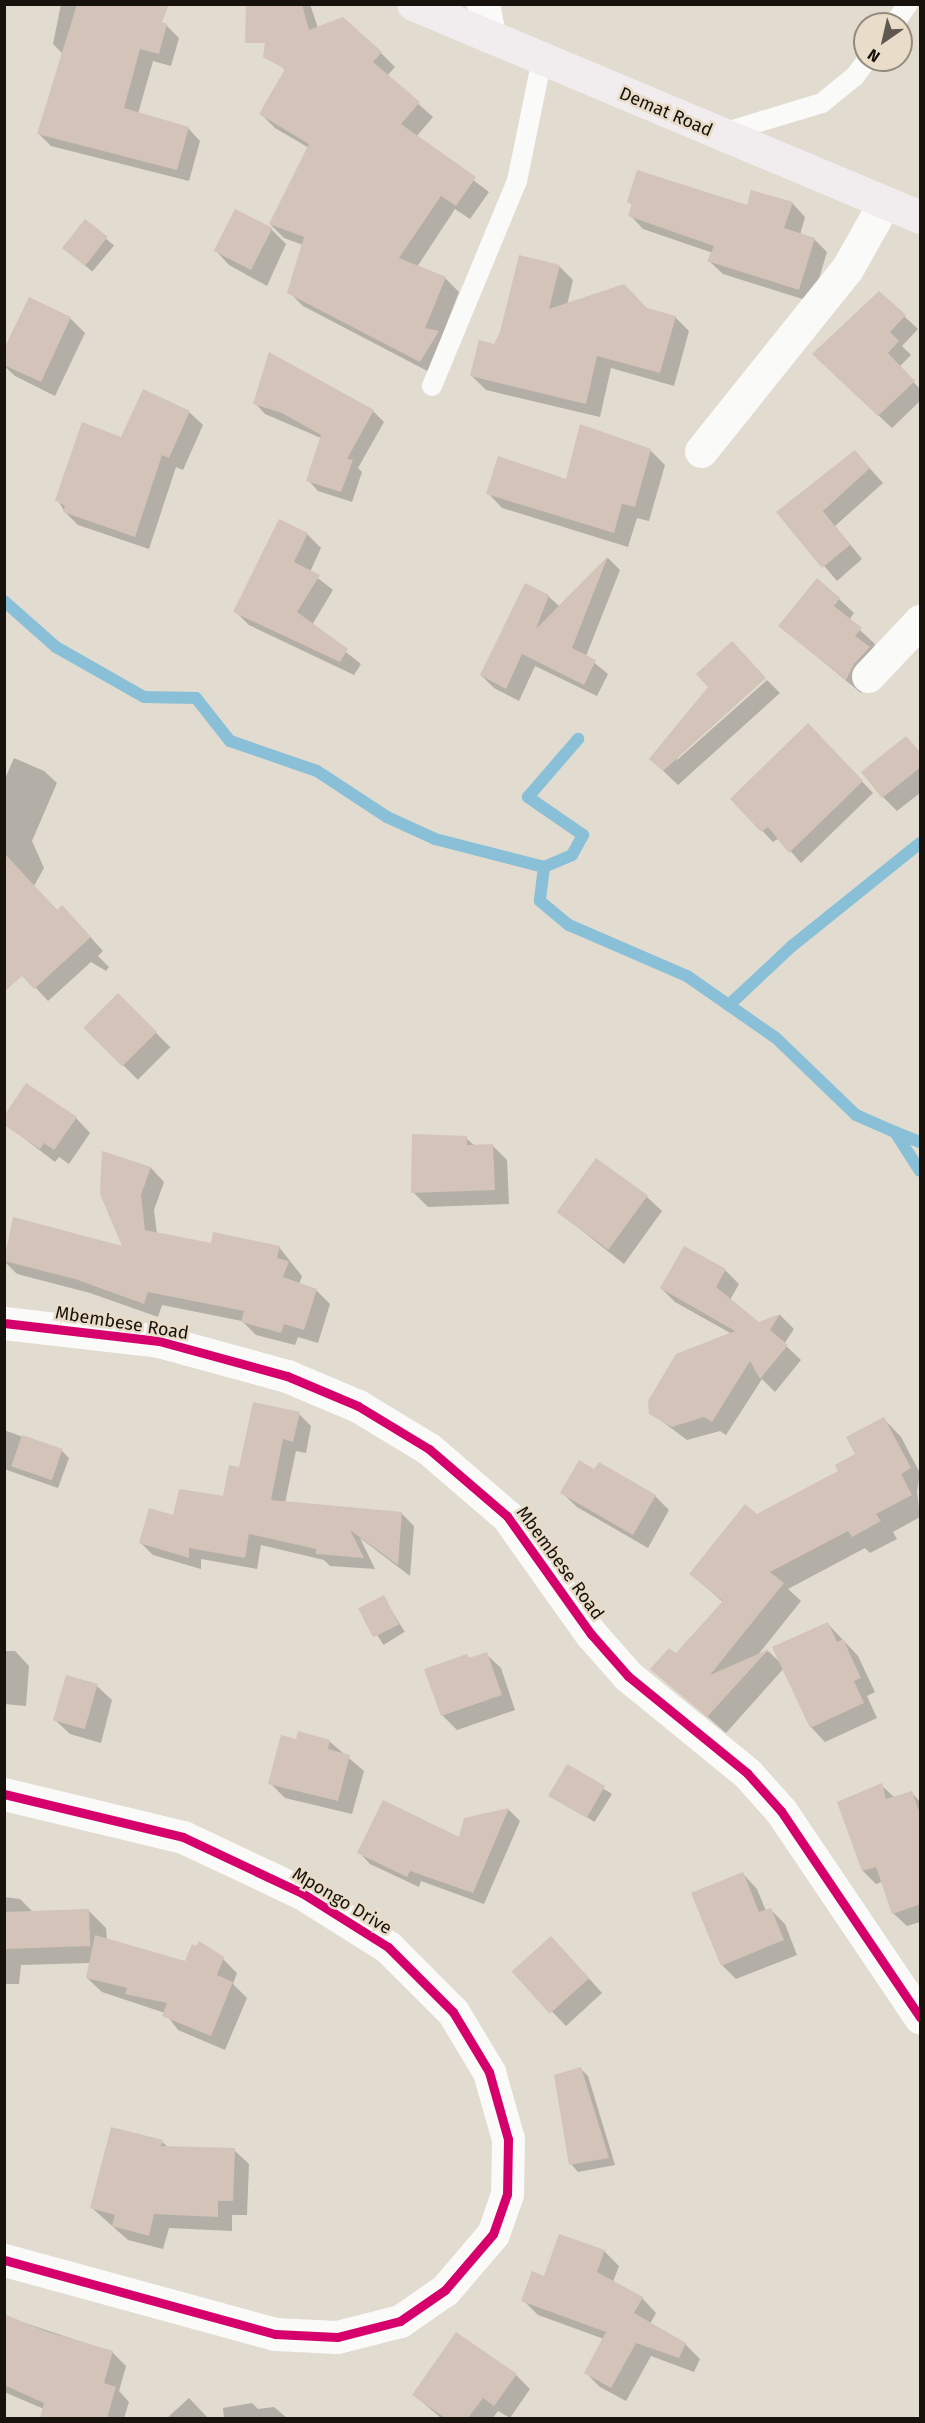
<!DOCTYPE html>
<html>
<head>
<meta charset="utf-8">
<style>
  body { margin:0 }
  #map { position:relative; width:925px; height:2423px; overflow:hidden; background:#e1dbd0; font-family:"Fira Sans",sans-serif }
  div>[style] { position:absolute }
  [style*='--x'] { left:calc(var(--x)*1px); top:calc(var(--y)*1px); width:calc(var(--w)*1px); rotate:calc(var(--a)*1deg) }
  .shadow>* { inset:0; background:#0003; transform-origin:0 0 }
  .stream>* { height:12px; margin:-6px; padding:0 6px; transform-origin:6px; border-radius:6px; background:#89c0d7 }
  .building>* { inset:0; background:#d3c3b8; transform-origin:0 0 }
  .lane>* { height:20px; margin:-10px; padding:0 10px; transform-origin:10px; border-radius:10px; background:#fafaf8 }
  .street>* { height:33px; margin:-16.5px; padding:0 16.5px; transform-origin:16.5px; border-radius:16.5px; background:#fafaf8 }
  .secondary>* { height:33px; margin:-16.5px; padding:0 16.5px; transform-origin:16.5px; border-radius:16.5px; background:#f1ecee }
  .cycleway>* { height:9px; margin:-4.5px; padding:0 4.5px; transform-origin:4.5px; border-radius:4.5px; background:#d6006c }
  span { translate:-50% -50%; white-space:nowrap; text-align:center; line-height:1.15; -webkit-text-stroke:5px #e9dcc8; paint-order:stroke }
  .street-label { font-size:18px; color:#17120b }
  .frame { position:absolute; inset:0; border:6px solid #17120b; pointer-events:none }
  .north { position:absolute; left:853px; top:12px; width:60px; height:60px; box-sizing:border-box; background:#e9dcc8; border:2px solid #958b7c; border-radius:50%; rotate:214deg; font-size:16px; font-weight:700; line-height:24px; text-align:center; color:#17120b }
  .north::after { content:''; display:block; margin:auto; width:21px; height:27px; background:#5e5850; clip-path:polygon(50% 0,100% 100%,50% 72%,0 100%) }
</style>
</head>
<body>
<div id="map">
  <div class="shadow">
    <div style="clip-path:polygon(61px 4px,81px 4px,167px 26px,179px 38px,171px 66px,153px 61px,138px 114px,188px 128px,200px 141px,189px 181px,51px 146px,39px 134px,62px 53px,53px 44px)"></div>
    <div style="clip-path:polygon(263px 4px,310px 4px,318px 28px,381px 53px,395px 67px,387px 76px,433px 117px,416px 137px,489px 192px,470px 219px,455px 209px,417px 267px,445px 278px,459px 292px,442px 336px,452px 346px,435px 375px,303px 306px,289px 292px,303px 245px,284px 238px,270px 224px,309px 148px,275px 128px,261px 114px,286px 71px,281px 66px,271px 13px)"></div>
    <div style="clip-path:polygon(629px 201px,748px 207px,792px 203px,805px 217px,800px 235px,814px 239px,827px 252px,812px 302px,723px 274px,709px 261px,713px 253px,643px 229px,630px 215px,633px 206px)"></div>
    <div style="left:85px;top:221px;width:38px;height:34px;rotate:40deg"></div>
    <div style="clip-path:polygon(271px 229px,286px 244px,267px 286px,229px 265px,215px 250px)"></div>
    <div style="clip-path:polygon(559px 266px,573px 280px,567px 305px,646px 309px,675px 317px,689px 331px,674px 386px,611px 368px,600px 417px,486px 390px,472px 376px)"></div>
    <div style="clip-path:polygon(879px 293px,918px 329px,902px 346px,911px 355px,899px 367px,920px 389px,920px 401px,892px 428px,827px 367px)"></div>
    <div style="clip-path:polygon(70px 318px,85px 333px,55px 396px,15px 376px,4px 366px,4px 353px)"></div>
    <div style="clip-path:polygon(255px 403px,373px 411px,384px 422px,358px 468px,362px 472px,352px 502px,318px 491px,308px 480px,321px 438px,265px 414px)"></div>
    <div style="clip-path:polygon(189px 412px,203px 425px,183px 470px,176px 467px,149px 549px,78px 525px,65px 512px,57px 499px,122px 438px)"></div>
    <div style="clip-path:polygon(651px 451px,665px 465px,649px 521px,637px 518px,628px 547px,502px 508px,488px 493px,567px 481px)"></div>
    <div style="clip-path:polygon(855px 452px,883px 483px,835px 526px,862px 559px,837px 581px,778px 512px)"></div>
    <div style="clip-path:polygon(307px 534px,321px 548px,310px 572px,333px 590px,312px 625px,361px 664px,354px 675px,249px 625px,235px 611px)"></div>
    <div style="clip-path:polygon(608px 558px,620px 570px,586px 656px,608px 674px,597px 696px,535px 666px,519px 701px,494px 688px,481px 675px,548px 596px,559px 606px)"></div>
    <div style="clip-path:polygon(839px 599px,854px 613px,849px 620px,875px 644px,861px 693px,780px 626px)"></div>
    <div style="clip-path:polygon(767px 680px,780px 693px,678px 785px,651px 759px,680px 754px,676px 761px)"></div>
    <div style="clip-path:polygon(819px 736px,873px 793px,801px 863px,779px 838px,773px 842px,732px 799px)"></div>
    <div style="clip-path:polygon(906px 738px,920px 752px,920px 793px,897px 811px,883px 797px)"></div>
    <div style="clip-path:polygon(14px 758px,44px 771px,57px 783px,32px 841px,44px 868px,34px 886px,58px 911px,75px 920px,103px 951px,98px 956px,109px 967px,106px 971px,91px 962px,48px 1001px,11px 961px,4px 912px,4px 781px)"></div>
    <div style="left:118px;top:995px;width:74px;height:46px;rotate:45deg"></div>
    <div style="clip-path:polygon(76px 1118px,90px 1133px,69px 1164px,59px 1157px,55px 1162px,4px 1123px)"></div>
    <div style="clip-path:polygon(466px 1138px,475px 1146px,493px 1146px,507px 1160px,509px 1204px,428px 1207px,413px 1192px)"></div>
    <div style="clip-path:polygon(151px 1168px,164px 1182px,154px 1210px,157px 1234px,213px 1245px,279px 1247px,302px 1276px,299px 1284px,317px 1291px,330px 1304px,318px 1343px,298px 1337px,295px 1345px,256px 1335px,242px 1321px,162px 1305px,158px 1317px,90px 1293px,17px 1274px,4px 1261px,14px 1219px,125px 1249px,102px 1193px)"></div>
    <div style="clip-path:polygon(647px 1197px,662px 1211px,624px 1264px,557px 1211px)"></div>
    <div style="clip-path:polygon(725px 1270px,739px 1284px,730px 1300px,759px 1323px,780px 1315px,794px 1329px,784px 1344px,801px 1360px,775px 1392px,762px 1379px,726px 1435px,720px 1431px,687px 1440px,651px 1413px,732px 1334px,675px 1302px,661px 1288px)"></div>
    <div style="clip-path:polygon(299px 1414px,311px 1426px,306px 1453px,296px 1451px,285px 1503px,401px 1513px,414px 1526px,410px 1576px,360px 1538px,375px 1569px,330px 1566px,324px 1560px,261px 1545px,257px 1569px,201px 1559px,201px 1569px,153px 1555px,141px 1543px,174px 1517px,224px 1497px,240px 1469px)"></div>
    <div style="clip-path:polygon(884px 1419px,901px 1437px,920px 1473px,917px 1491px,920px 1517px,893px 1532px,897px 1539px,870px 1553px,865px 1548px,788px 1589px,801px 1601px,757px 1656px,768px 1651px,781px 1663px,828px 1624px,858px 1656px,875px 1692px,867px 1696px,877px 1718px,825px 1742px,811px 1727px,784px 1668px,726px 1733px,653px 1669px,676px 1655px,724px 1603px,691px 1574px,757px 1516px,840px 1472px)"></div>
    <div style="clip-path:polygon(4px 1430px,62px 1451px,69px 1458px,58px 1488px,4px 1469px)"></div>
    <div style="clip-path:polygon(595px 1471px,655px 1496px,669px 1510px,648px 1548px,577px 1507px,562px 1493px)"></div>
    <div style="left:383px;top:1597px;width:41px;height:25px;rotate:58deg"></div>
    <div style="clip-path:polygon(4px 1651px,15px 1651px,29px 1666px,26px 1706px,4px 1704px)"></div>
    <div style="clip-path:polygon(486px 1654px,501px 1668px,515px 1710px,457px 1730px,442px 1715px,467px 1656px,471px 1659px)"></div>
    <div style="clip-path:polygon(97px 1686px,112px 1700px,101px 1743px,70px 1734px,55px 1720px)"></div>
    <div style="clip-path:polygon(297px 1740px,329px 1741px,364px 1771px,352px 1814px,285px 1798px,270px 1783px)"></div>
    <div style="left:567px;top:1766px;width:53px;height:33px;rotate:32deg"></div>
    <div style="clip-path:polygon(881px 1785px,895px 1798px,912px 1793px,920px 1802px,920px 1922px,907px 1926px,893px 1913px,882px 1882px,876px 1884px,863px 1871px)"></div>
    <div style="clip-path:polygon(509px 1810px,520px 1821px,484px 1904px,421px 1881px,419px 1887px,370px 1864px,359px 1852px,460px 1840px,465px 1819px)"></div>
    <div style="clip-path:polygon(743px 1874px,757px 1889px,766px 1911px,771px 1910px,785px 1924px,797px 1955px,736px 1979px,722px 1965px)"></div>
    <div style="clip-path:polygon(4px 1897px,20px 1899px,33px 1912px,89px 1911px,106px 1928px,107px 1940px,186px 1963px,223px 1959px,237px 1973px,233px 1984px,247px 1998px,225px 2050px,178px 2030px,165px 2013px,102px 1992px,87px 1978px,90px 1963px,21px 1965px,19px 1984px,4px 1984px)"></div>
    <div style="clip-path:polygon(565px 1952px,602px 1993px,566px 2026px,514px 1972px)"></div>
    <div style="clip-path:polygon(581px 2069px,588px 2076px,615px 2165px,578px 2172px,571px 2164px)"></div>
    <div style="clip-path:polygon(162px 2142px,169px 2148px,234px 2150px,249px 2164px,247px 2215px,232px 2215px,232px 2231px,169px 2228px,163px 2249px,128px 2240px,92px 2208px)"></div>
    <div style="clip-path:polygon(604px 2251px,619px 2266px,613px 2282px,642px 2298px,656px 2313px,650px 2324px,685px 2344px,700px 2359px,694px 2372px,651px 2356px,626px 2401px,600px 2387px,585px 2372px,604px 2339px,538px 2315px,523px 2300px)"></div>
    <div style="clip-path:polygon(4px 2316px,112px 2352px,126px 2366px,119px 2391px,129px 2402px,124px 2418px,41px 2418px,44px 2409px,4px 2392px)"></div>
    <div style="clip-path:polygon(516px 2375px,530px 2389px,510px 2418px,498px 2411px,493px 2418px,441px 2418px,414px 2395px)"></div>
    <div style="clip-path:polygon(189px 2398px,208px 2418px,167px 2418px)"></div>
    <div style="clip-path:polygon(252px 2403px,258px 2409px,274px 2407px,287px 2418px,224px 2418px,223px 2408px)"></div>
  </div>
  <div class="stream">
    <div style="--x:4;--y:601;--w:69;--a:41.5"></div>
    <div style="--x:56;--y:647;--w:101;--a:29.6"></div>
    <div style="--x:144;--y:697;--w:52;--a:1.1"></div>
    <div style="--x:196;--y:698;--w:55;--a:51.7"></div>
    <div style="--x:230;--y:741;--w:92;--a:19"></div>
    <div style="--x:317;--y:771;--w:84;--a:33.3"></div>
    <div style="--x:387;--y:817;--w:53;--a:24.6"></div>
    <div style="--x:435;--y:839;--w:113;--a:14.4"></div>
    <div style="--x:544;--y:867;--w:34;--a:97"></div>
    <div style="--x:540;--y:901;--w:38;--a:40"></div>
    <div style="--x:569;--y:925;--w:129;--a:23.4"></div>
    <div style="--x:687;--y:976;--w:108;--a:34.9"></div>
    <div style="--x:776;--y:1038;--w:111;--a:43.9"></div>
    <div style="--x:856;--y:1115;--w:43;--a:23.6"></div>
    <div style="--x:895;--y:1132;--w:46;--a:57.3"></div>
    <div style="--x:544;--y:867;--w:30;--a:-23"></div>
    <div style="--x:572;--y:855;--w:23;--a:-61"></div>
    <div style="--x:583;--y:835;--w:67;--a:-145.4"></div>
    <div style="--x:528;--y:797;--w:77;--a:-49.2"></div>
    <div style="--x:729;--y:1005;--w:86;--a:-43.1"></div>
    <div style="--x:792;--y:946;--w:164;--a:-38.8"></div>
    <div style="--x:895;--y:1132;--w:27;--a:22"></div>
  </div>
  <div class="building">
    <div style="clip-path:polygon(77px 4px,169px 4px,162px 22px,167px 24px,159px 54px,140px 49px,124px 108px,189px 127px,177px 170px,37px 134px)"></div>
    <div style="clip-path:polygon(302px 4px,309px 30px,343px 17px,382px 52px,373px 62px,420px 102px,401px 124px,476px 177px,456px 206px,441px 196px,399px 258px,446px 277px,425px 328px,439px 331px,420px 362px,287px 293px,304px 237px,269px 224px,309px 144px,259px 114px,285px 69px,263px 57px,265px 43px,245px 43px,246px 6px)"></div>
    <div style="clip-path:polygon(637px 170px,747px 205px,751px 190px,793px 202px,784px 228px,815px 238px,799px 290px,707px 261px,714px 246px,628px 216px,632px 204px,627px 202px)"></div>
    <div style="left:235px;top:209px;width:42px;height:47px;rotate:27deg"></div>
    <div style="left:85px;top:219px;width:29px;height:37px;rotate:38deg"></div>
    <div style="clip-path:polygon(519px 255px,560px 265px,549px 309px,624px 284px,647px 308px,676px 316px,660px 373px,597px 356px,586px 404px,470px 376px,479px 340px,494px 344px,500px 332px)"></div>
    <div style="clip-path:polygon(879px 291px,906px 315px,890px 332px,899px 341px,888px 353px,915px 381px,878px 416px,812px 354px)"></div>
    <div style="clip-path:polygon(29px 297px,71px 317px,41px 382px,4px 365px,4px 349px)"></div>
    <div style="clip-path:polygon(269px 352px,374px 410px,347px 459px,353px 460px,341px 492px,306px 481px,321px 435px,282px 413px,253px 404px)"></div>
    <div style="clip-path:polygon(143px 389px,190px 411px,169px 458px,162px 455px,135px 537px,63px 512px,65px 506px,55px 500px,82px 422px,121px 437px)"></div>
    <div style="clip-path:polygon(580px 424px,651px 449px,635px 507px,622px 504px,614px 533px,486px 494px,498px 456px,566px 479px)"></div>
    <div style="clip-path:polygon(855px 450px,870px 468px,823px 511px,850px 545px,822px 568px,776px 512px)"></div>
    <div style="clip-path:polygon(279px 519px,308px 533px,294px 562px,320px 575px,297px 612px,348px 649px,340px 662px,233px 612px)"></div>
    <div style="clip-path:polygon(608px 556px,572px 648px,596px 660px,584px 685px,522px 654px,506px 689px,480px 675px,525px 583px,549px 595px,536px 629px)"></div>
    <div style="clip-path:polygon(817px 578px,840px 598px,834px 606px,862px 628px,855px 636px,870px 647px,854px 664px,846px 680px,778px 626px)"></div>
    <div style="clip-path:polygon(732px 641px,766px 678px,663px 771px,649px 759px,708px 687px,696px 674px)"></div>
    <div style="clip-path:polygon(808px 723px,863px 781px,789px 853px,768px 827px,761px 832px,730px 799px)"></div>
    <div style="clip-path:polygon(906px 736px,921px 753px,921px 767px,882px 798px,861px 772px)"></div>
    <div style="clip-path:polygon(4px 853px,57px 910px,62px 905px,91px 937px,34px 989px,22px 976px,4px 992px)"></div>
    <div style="left:118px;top:993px;width:55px;height:49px;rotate:45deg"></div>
    <div style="clip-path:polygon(26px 1083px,77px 1117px,54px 1150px,44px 1143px,40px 1149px,4px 1125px,4px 1116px)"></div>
    <div style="clip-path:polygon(412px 1134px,467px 1136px,467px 1145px,493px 1144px,495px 1190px,411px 1193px)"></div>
    <div style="clip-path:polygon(102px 1151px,151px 1167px,141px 1195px,145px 1230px,211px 1243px,213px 1232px,280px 1246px,277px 1258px,289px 1261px,283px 1277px,317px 1289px,304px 1330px,284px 1324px,281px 1333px,241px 1322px,244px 1311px,148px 1292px,144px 1304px,75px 1279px,4px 1261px,13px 1217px,122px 1246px,100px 1194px)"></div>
    <div style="left:596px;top:1158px;width:64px;height:67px;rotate:36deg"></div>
    <div style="clip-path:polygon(684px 1246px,726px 1269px,716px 1287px,759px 1322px,780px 1314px,770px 1330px,788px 1345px,760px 1379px,750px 1361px,712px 1422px,704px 1417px,672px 1427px,649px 1414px,648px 1401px,676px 1354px,735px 1331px,660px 1288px)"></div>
    <div style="clip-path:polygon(253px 1402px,300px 1412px,293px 1442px,283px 1439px,271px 1500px,402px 1512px,398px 1565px,350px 1530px,364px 1558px,316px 1554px,316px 1549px,249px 1534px,245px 1558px,189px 1548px,189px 1558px,139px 1543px,149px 1508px,173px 1515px,179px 1489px,223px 1496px,229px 1465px,239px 1467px)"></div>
    <div style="clip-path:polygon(884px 1417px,911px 1468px,901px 1474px,912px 1495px,876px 1514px,881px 1521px,852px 1537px,848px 1531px,770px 1572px,784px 1583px,710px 1675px,769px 1649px,707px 1717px,650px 1669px,669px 1648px,676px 1653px,723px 1601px,689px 1574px,745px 1504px,757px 1514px,838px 1471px,835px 1465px,855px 1454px,846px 1437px)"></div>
    <div style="left:22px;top:1435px;width:43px;height:33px;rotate:19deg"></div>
    <div style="clip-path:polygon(579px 1460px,594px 1469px,599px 1462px,656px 1495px,633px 1535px,560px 1493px)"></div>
    <div style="left:384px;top:1595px;width:33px;height:29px;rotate:63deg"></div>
    <div style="clip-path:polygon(828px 1622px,837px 1642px,843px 1639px,861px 1678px,854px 1681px,864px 1703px,810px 1728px,772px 1647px)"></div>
    <div style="clip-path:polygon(487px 1652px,502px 1695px,441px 1716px,424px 1669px,467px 1654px,469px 1658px)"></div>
    <div style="left:66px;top:1675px;width:33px;height:47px;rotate:16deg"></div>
    <div style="clip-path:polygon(298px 1731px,330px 1740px,328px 1749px,350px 1755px,338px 1801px,268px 1784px,281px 1735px,296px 1739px)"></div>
    <div style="left:567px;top:1764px;width:44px;height:37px;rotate:30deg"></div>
    <div style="clip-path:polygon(882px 1783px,886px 1799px,912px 1791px,921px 1817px,921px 1904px,892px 1914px,876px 1867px,862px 1871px,837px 1802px)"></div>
    <div style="clip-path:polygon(383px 1800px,459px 1837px,464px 1818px,509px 1808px,473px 1893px,410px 1871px,407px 1877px,357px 1853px)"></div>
    <div style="clip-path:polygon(743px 1872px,759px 1912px,771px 1908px,784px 1940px,721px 1966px,691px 1893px)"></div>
    <div style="left:89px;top:1909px;width:37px;height:85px;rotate:88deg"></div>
    <div style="clip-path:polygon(95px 1935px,185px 1961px,192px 1944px,196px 1946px,199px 1941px,224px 1957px,217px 1975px,233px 1982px,211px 2036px,162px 2016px,167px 2003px,125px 1994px,127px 1988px,86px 1978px)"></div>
    <div style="left:551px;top:1936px;width:57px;height:53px;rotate:48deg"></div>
    <div style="clip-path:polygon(581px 2067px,609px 2158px,569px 2165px,554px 2075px)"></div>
    <div style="clip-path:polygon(111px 2127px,163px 2140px,161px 2146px,235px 2148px,233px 2201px,218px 2201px,218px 2217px,154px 2214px,149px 2236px,112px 2226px,115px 2215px,90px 2208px)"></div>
    <div style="clip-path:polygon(559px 2234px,605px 2250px,597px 2272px,643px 2297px,634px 2313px,686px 2343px,679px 2358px,636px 2343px,611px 2388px,584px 2373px,606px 2332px,521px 2301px,532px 2271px,544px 2276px)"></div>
    <div style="clip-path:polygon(4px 2314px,45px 2331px,113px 2351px,104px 2383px,116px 2387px,107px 2418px,40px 2418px,44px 2403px,4px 2385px)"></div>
    <div style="clip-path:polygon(456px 2332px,517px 2374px,494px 2406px,483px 2398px,468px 2418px,445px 2418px,412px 2395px)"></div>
  </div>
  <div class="lane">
    <div style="--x:894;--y:24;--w:24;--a:-55"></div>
    <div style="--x:723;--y:133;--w:103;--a:-16.9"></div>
    <div style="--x:822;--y:103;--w:43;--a:-39.3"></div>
    <div style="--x:855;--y:76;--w:20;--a:-53"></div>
    <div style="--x:432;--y:386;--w:222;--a:-67.5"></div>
    <div style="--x:517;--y:181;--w:125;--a:-78.4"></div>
  </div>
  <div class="street">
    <div style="--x:483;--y:4;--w:33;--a:79"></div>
    <div style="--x:701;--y:451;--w:233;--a:-51.3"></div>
    <div style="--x:847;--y:269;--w:76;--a:-60.7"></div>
    <div style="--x:868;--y:676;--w:76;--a:-46.6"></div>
    <div style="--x:4;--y:1323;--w:156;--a:6.6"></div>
    <div style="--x:159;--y:1341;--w:133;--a:15.3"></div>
    <div style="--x:287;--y:1376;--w:77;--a:22.9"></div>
    <div style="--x:358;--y:1406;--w:83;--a:31.2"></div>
    <div style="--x:429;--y:1449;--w:103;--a:40.7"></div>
    <div style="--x:507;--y:1516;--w:145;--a:54.6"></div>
    <div style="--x:591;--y:1634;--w:56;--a:48.6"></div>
    <div style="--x:628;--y:1676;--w:154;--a:39.2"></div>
    <div style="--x:747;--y:1773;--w:51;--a:48.2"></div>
    <div style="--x:781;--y:1811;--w:249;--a:56"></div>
    <div style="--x:4;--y:1794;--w:184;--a:13.5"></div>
    <div style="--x:183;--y:1837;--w:132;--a:25.2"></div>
    <div style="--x:302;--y:1893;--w:102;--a:32.1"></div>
    <div style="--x:388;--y:1947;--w:92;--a:45"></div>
    <div style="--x:453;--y:2012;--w:70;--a:59"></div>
    <div style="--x:489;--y:2072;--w:70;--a:74.2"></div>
    <div style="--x:508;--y:2139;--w:55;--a:91"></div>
    <div style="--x:507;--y:2194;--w:42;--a:109.3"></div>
    <div style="--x:493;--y:2234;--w:74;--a:130.6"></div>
    <div style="--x:445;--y:2290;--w:55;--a:145.4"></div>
    <div style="--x:400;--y:2321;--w:65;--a:165.7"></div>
    <div style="--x:337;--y:2337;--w:62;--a:-177.2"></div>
    <div style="--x:275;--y:2334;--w:281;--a:-164.7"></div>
  </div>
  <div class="secondary">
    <div style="--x:413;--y:4;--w:550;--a:22.79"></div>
  </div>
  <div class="cycleway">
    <div style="--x:4;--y:1323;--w:156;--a:6.6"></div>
    <div style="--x:159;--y:1341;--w:133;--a:15.3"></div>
    <div style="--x:287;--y:1376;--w:77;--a:22.9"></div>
    <div style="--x:358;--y:1406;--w:83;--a:31.2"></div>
    <div style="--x:429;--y:1449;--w:103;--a:40.7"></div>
    <div style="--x:507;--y:1516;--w:145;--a:54.6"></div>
    <div style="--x:591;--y:1634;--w:56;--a:48.6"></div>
    <div style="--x:628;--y:1676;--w:154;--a:39.2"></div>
    <div style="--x:747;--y:1773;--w:51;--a:48.2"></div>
    <div style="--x:781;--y:1811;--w:249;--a:56"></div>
    <div style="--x:4;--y:1794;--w:184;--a:13.5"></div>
    <div style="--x:183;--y:1837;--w:132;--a:25.2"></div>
    <div style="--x:302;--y:1893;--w:102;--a:32.1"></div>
    <div style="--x:388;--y:1947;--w:92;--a:45"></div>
    <div style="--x:453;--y:2012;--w:70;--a:59"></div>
    <div style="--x:489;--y:2072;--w:70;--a:74.2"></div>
    <div style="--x:508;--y:2139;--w:55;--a:91"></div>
    <div style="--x:507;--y:2194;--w:42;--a:109.3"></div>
    <div style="--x:493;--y:2234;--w:74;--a:130.6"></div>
    <div style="--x:445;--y:2290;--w:55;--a:145.4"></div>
    <div style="--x:400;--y:2321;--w:65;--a:165.7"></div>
    <div style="--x:337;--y:2337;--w:62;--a:-177.2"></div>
    <div style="--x:275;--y:2334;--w:281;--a:-164.7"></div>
  </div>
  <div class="street-label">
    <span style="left:666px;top:112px;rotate:23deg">Demat Road</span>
    <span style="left:122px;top:1323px;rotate:9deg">Mbembese Road</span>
    <span style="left:560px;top:1563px;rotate:54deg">Mbembese Road</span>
    <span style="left:342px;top:1901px;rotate:31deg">Mpongo Drive</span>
  </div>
  <div class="frame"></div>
  <div class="north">N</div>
</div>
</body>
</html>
